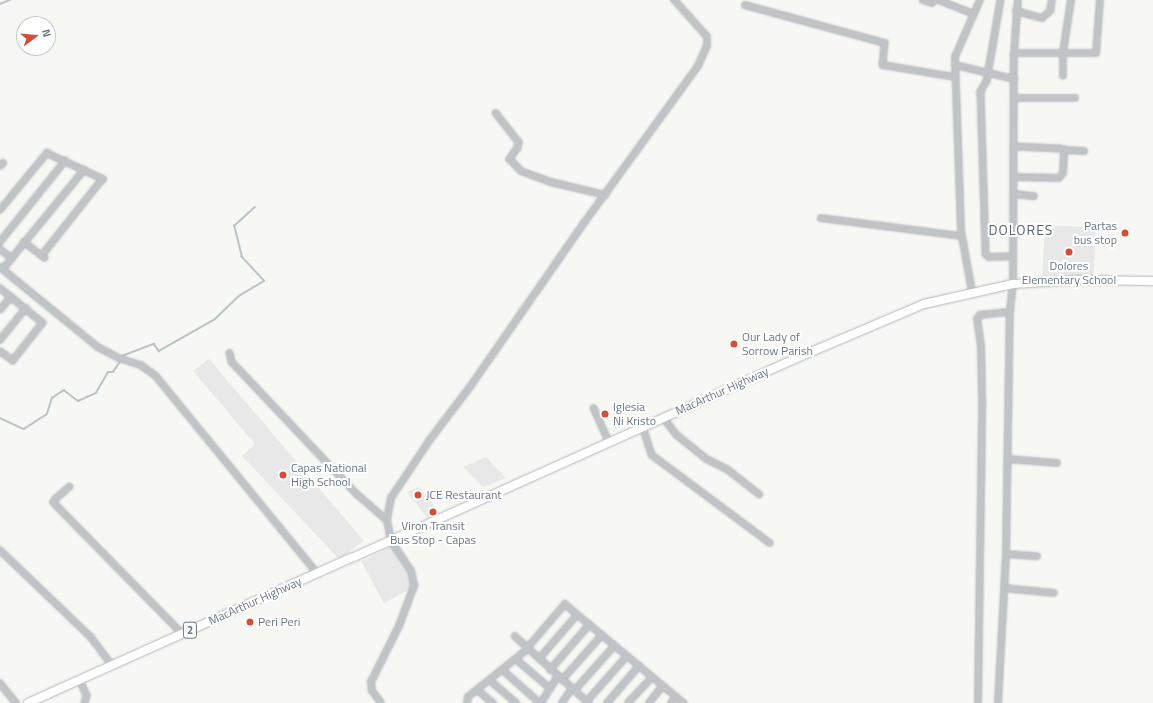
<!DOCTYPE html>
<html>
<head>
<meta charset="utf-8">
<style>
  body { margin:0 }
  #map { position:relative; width:1153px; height:703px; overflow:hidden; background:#f7f7f4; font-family:"Titillium Web",sans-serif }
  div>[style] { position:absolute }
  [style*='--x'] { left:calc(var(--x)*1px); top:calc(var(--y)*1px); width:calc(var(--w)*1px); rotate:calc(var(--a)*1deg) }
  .built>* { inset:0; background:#e7e8e7; transform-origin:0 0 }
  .stream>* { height:1.5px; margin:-0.75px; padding:0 0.75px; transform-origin:0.75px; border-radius:0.75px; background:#b8c4c7 }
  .roads { filter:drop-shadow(0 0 1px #b3b7ba) drop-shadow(0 0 1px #b3b7ba) }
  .minor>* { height:5.5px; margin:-2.75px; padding:0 2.75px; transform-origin:2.75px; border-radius:2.75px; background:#c0c4c7 }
  .highway>* { height:8px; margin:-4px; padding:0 4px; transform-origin:4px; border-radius:4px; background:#fff }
  .dots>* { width:11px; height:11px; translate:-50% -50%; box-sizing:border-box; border:2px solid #fff; border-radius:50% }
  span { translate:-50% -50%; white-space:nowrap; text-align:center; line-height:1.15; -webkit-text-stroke:4px #fff; paint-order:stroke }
  .shield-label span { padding:1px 3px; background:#fff; border:1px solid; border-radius:3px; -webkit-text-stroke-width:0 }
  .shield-label { font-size:11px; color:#687983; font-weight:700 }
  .poi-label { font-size:12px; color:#687983 }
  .right { translate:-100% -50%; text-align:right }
  .left { translate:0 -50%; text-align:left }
  .street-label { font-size:12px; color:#687983 }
  .quarter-label { font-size:14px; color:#556268; letter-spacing:1px }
  .north { position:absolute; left:16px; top:16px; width:40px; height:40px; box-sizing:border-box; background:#fff; border:1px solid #c3c9cd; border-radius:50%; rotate:74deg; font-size:11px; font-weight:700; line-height:16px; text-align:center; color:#687983 }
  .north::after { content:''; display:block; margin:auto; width:14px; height:18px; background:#d64d35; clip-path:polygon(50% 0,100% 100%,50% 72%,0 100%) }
</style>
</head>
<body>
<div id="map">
  <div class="built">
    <div style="left:1045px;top:225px;width:51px;height:51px;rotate:3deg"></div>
    <div style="clip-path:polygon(209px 359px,364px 541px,339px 559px,242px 456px,255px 444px,193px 371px)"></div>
    <div style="clip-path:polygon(486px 457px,506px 478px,483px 487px,463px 467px)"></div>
    <div style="clip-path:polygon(419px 487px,440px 513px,428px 519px,407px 492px)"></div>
    <div style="left:397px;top:543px;width:47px;height:40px;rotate:62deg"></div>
  </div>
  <div class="stream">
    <div style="--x:0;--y:4;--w:11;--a:-22"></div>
    <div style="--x:122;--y:356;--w:34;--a:-21"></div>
    <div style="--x:154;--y:344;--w:9;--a:54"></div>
    <div style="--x:159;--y:351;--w:64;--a:-29.7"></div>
    <div style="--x:215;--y:319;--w:33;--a:-44"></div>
    <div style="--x:239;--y:296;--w:29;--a:-31"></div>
    <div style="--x:264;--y:281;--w:33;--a:-133"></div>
    <div style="--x:242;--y:257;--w:32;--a:-104"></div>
    <div style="--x:234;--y:226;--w:28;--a:-42"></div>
    <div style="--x:0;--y:418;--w:26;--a:25"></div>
    <div style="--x:24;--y:429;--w:27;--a:-33"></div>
    <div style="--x:47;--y:414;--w:17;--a:-73"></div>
    <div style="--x:52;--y:398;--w:14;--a:-34"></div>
    <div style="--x:64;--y:390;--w:18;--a:38"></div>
    <div style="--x:78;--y:401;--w:20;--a:-24"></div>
    <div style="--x:96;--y:393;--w:24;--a:-60"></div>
    <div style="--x:108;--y:372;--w:5;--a:0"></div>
    <div style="--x:113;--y:372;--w:14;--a:-56"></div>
  </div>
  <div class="roads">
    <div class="minor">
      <div style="--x:923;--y:0;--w:9;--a:18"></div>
      <div style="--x:932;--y:3;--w:4;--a:-45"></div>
      <div style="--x:939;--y:0;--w:37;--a:22"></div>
      <div style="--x:1001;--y:0;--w:82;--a:99.8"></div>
      <div style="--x:987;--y:81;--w:13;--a:119"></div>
      <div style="--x:981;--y:92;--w:162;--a:88.2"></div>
      <div style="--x:986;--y:254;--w:4;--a:45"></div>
      <div style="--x:989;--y:257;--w:24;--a:-2"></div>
      <div style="--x:745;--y:5;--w:145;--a:15.2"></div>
      <div style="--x:885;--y:43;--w:22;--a:95"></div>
      <div style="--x:883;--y:65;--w:73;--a:9.5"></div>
      <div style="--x:1016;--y:11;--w:27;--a:15"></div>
      <div style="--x:1042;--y:18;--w:11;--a:-41"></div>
      <div style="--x:1050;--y:11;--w:11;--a:-80"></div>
      <div style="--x:1014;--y:53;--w:82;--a:0"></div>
      <div style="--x:1096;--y:53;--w:53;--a:-85.7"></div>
      <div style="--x:955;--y:65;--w:61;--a:13.3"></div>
      <div style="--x:1063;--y:76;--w:23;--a:-90"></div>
      <div style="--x:1063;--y:53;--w:54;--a:-81.4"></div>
      <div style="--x:1014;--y:98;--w:61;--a:0"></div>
      <div style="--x:496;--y:113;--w:37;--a:52"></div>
      <div style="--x:519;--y:142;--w:6;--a:99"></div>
      <div style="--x:518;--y:148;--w:14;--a:126"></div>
      <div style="--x:510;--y:159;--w:16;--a:47"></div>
      <div style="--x:521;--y:171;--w:32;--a:20"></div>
      <div style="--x:551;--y:182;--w:56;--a:13.5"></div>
      <div style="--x:1064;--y:150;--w:20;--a:3"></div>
      <div style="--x:0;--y:166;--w:4;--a:-45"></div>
      <div style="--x:1014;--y:177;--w:45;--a:1.3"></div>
      <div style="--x:1059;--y:178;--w:6;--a:-51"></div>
      <div style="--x:1063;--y:173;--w:19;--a:-87"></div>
      <div style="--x:1064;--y:154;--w:4;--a:-90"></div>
      <div style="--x:1064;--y:150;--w:4;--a:-166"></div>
      <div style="--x:1060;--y:149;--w:46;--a:-177.5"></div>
      <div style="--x:1014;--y:194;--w:20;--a:6"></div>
      <div style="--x:0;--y:210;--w:74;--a:-50.5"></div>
      <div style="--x:47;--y:153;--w:62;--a:24.9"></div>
      <div style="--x:103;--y:179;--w:98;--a:128.4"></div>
      <div style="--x:821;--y:218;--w:142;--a:7.3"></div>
      <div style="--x:0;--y:242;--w:104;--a:-51.3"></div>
      <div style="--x:24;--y:242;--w:26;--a:37"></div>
      <div style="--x:0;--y:249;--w:15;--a:37"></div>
      <div style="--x:0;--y:267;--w:127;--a:39.2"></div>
      <div style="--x:98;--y:347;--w:24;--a:28"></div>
      <div style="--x:119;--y:358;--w:23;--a:18"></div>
      <div style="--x:141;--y:365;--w:19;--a:36"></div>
      <div style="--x:156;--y:376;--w:254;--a:50.7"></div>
      <div style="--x:3;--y:269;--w:128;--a:-50.7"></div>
      <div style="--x:0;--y:288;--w:55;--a:39.1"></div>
      <div style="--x:43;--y:323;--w:48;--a:128.3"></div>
      <div style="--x:13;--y:361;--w:16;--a:-145"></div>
      <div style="--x:972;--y:292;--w:62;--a:-100.2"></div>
      <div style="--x:961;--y:231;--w:174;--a:-92"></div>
      <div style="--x:955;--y:57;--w:62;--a:-66.3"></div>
      <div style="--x:0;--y:310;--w:17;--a:-50"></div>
      <div style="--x:0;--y:340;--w:41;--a:-50.9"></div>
      <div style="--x:230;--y:353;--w:9;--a:77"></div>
      <div style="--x:232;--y:362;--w:182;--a:46.6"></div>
      <div style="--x:357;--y:494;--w:40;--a:41"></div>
      <div style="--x:594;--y:408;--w:37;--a:66"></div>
      <div style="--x:664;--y:418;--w:21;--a:53"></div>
      <div style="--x:677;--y:435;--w:38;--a:39"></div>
      <div style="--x:707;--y:459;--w:22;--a:27"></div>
      <div style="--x:727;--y:469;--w:41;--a:38"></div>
      <div style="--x:643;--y:427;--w:29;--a:72"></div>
      <div style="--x:652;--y:455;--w:147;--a:36.7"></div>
      <div style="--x:1008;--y:459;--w:49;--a:4.7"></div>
      <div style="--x:70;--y:487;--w:18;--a:139"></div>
      <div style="--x:56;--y:499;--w:4;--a:124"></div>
      <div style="--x:54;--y:502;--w:5;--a:53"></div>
      <div style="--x:57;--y:506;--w:174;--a:45.5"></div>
      <div style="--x:0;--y:550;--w:126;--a:43.7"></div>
      <div style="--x:91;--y:637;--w:35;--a:53"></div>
      <div style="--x:1006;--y:554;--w:31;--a:4"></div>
      <div style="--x:1004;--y:588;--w:50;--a:5.7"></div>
      <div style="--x:515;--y:636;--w:100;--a:42.2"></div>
      <div style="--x:516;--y:659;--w:45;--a:40.5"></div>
      <div style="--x:539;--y:659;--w:58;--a:-49.2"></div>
      <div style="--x:503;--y:670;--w:50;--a:41.7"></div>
      <div style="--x:550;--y:670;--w:60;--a:-49.1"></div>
      <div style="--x:80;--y:680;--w:17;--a:66"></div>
      <div style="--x:87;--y:696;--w:7;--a:106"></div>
      <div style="--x:490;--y:680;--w:35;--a:41"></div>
      <div style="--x:562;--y:680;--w:60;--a:-48.4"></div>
      <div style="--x:0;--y:683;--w:26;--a:51"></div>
      <div style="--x:478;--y:690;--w:20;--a:41"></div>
      <div style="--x:575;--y:690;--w:59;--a:-48.4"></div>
      <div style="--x:587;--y:701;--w:60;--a:-48.4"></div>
      <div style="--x:381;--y:703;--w:15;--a:-127"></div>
      <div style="--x:372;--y:691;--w:9;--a:-96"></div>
      <div style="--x:371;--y:682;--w:63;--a:-63.4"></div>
      <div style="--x:399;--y:626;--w:43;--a:-69.4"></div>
      <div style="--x:414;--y:586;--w:15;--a:-101"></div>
      <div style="--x:411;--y:571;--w:36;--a:-124"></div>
      <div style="--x:391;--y:541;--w:21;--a:-101"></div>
      <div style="--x:387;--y:520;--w:22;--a:-80"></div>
      <div style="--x:391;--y:498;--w:69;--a:-56.3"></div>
      <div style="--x:429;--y:441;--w:68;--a:-52.8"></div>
      <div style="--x:470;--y:387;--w:200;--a:-55.2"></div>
      <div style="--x:584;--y:223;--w:194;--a:-54"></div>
      <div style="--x:698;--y:66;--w:22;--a:-66"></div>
      <div style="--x:707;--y:46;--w:9;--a:-90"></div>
      <div style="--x:707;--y:37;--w:50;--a:-131.7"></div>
      <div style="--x:467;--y:703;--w:6;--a:-81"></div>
      <div style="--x:468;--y:697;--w:72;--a:-38.8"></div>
      <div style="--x:524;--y:652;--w:63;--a:-49.5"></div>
      <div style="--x:565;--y:604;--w:155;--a:39.8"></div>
      <div style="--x:541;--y:703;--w:31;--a:-58"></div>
      <div style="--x:562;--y:703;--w:18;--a:-56"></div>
      <div style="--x:607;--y:703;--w:49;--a:-49.1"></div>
      <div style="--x:628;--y:703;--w:35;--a:-47"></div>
      <div style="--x:649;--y:703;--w:22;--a:-51"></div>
      <div style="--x:671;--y:703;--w:8;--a:-50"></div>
      <div style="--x:978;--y:703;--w:304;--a:-89.2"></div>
      <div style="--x:982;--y:399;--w:53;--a:-91.1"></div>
      <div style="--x:981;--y:346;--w:27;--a:-98"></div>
      <div style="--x:977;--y:319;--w:5;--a:-53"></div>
      <div style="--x:980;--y:315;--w:30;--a:-6"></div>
      <div style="--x:998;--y:703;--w:149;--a:-86.9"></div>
      <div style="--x:1006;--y:554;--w:242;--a:-89.1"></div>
      <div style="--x:1010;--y:312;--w:28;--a:-84"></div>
      <div style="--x:1013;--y:284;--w:231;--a:-89.8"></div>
      <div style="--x:1014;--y:53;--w:53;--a:-85.7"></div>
    </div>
    <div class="highway">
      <div style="--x:354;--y:557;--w:480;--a:-24.2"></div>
      <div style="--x:792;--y:360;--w:143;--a:-23"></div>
      <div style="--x:924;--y:304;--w:91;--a:-12.7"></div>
      <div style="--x:1013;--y:284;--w:66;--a:-3.5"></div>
      <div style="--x:1079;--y:280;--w:74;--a:0.8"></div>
      <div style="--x:28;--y:703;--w:354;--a:-24.2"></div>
    </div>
  </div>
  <div class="dots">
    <div style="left:1125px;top:233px;background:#d64d35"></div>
    <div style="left:1069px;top:252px;background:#d64d35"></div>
    <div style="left:734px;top:344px;background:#d64d35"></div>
    <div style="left:605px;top:414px;background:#d64d35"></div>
    <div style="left:283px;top:475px;background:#d64d35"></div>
    <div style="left:418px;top:495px;background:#d64d35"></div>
    <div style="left:433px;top:512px;background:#d64d35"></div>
    <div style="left:250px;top:622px;background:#d64d35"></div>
  </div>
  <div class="shield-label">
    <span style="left:190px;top:630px">2</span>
  </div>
  <div class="poi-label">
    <span class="right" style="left:1117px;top:233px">Partas<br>bus stop</span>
    <span style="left:1069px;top:273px">Dolores<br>Elementary School</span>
    <span class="left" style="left:742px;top:344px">Our Lady of<br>Sorrow Parish</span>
    <span class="left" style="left:613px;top:414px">Iglesia<br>Ni Kristo</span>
    <span class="left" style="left:291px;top:475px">Capas National<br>High School</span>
    <span class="left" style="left:426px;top:495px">JCE Restaurant</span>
    <span style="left:433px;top:533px">Viron Transit<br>Bus Stop - Capas</span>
    <span class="left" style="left:258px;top:622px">Peri Peri</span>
  </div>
  <div class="street-label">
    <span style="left:722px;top:391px;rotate:-24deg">MacArthur Highway</span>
    <span style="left:255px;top:601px;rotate:-24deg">MacArthur Highway</span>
  </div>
  <div class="quarter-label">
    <span style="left:1021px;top:230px">DOLORES</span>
  </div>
  <div class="north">N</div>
</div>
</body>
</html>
